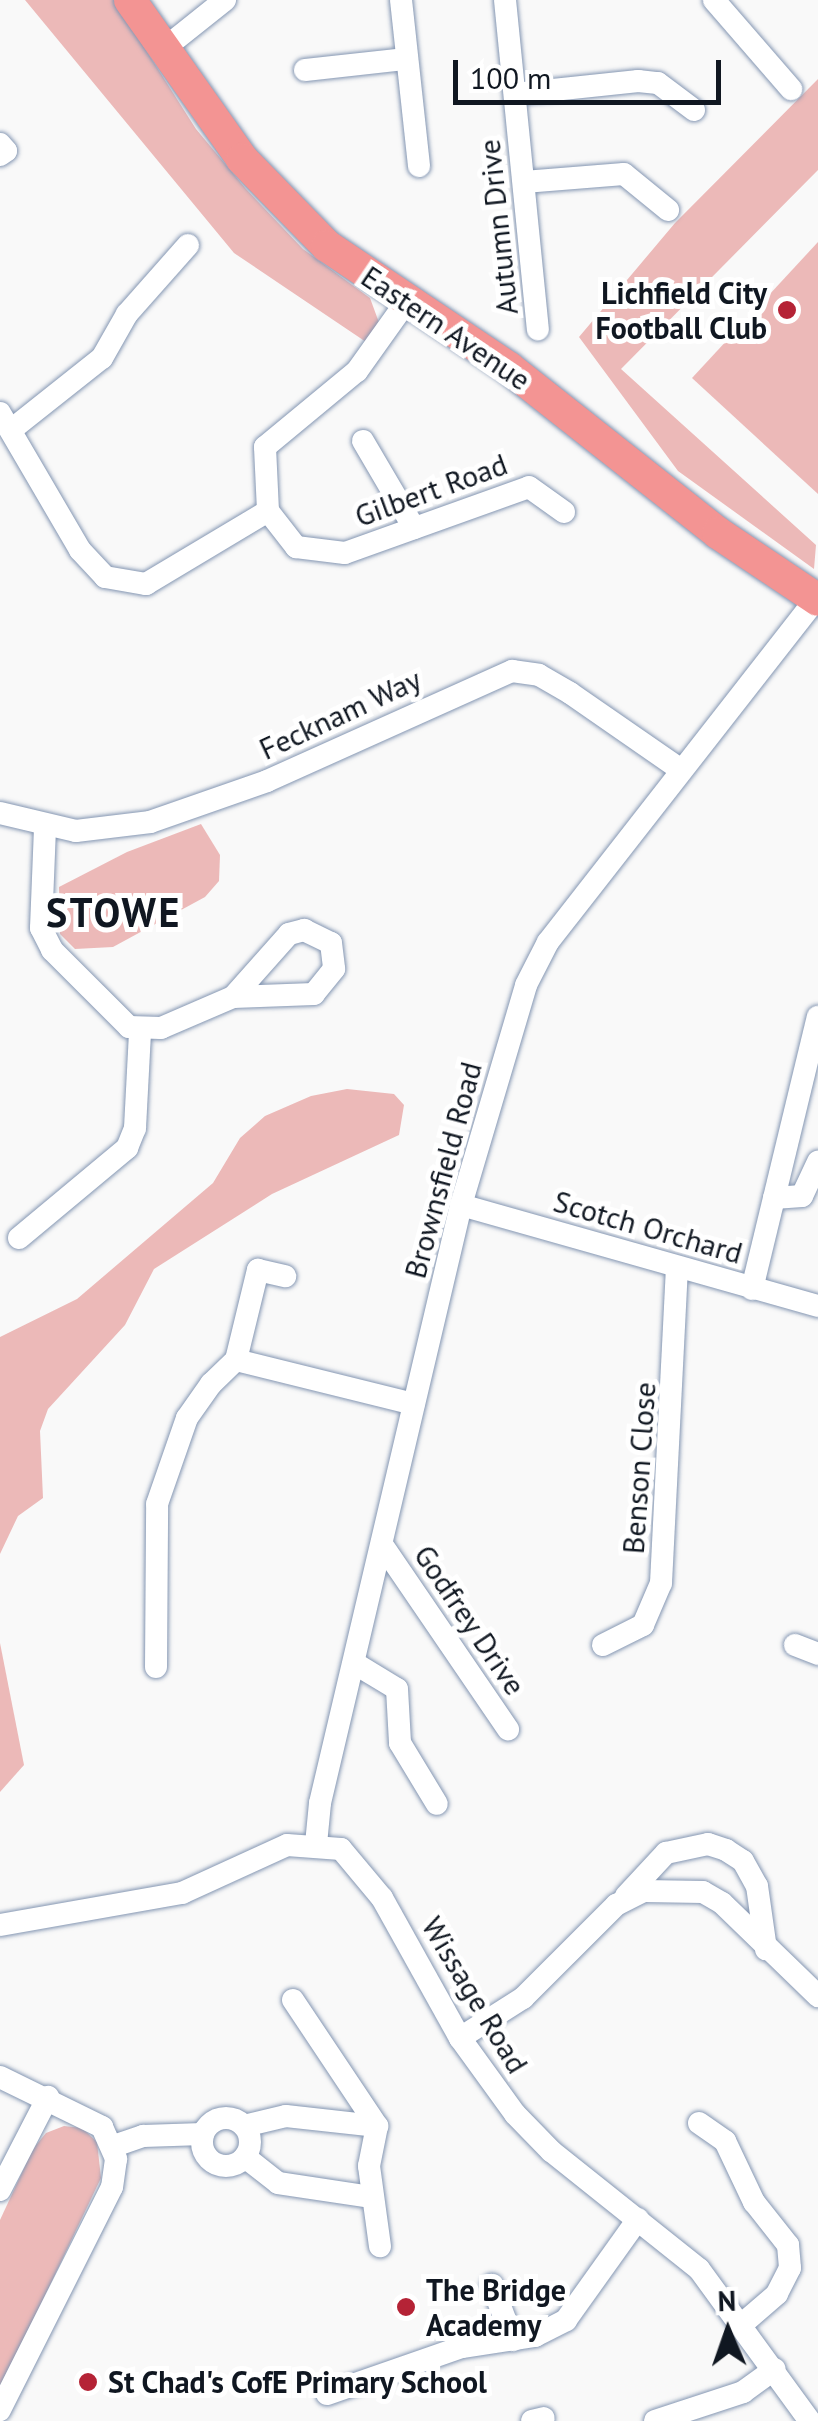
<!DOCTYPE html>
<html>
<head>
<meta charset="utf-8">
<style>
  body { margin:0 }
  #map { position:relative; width:818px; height:2421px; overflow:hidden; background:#f9f9f9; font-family:"PT Sans",sans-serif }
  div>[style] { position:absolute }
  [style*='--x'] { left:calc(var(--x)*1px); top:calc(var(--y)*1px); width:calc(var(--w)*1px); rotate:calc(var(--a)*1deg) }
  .green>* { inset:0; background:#ecb9b8 }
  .roads { filter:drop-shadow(0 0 2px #8496b2) drop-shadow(0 0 2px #8496b2) }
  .minor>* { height:22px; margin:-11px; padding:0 11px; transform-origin:11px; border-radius:11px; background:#fff }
  .minor>.ring { margin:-11px; padding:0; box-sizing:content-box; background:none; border:22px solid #fff; border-radius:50% }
  .highway>* { height:32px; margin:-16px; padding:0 16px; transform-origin:16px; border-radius:16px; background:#f39493 }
  .dots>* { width:28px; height:28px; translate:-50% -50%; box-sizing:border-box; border:5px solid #fff; border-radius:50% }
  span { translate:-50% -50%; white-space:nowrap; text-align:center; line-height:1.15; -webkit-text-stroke:10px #fff; paint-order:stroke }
  .street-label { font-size:30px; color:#101721 }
  .poi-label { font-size:30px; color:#101721; font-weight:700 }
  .right { translate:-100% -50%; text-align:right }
  .left { translate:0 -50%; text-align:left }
  .district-label { font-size:40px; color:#101721; font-weight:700; letter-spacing:2.5px }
  .north { position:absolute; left:678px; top:2281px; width:100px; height:100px; -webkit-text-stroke:8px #fff; paint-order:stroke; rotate:358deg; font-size:28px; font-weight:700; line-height:40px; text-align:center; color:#101721 }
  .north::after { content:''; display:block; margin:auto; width:35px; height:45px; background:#101721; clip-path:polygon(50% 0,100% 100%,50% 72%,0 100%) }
  .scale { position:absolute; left:453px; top:60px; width:268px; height:45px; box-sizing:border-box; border:5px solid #101721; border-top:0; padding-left:12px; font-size:30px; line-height:35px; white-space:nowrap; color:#101721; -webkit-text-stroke:8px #fff; paint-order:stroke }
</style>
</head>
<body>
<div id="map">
  <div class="green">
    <div style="clip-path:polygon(25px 0,114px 0,196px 129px,246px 189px,303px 249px,370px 298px,381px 328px,369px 344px,234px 253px)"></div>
    <div style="clip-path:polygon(818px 79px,818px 170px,621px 369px,816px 545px,814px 569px,678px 471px,579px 337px,675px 223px)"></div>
    <div style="clip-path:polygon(818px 242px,818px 494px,692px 378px)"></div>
    <div style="clip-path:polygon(201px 824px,220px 855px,219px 881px,205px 897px,113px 947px,75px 949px,60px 934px,59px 887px,127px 852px)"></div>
    <div style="clip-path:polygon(347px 1089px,394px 1094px,404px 1105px,399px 1135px,272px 1194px,154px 1269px,125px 1325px,48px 1409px,40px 1431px,43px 1498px,18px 1516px,0 1554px,0 1337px,77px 1299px,213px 1183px,240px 1138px,265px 1116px,311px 1096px)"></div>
    <div style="clip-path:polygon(0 1643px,24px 1765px,0 1792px)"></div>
    <div style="clip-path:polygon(64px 2126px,82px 2128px,97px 2142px,101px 2178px,0 2390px,0 2220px,33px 2149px,46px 2133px)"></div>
  </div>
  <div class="roads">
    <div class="minor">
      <div style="--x:401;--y:0;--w:167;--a:83.8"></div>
      <div style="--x:505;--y:0;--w:331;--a:84.3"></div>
      <div style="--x:714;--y:0;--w:118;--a:49.1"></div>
      <div style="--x:161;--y:51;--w:82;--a:-38.6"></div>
      <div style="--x:305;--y:70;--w:100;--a:-6.3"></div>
      <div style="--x:515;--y:94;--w:124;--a:-6"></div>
      <div style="--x:638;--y:81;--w:20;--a:6"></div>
      <div style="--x:658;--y:83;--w:45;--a:36.9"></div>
      <div style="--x:0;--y:144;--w:9;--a:49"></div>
      <div style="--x:6;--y:151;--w:7;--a:146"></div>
      <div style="--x:524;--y:182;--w:100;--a:-4.6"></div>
      <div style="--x:624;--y:174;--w:57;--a:39.3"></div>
      <div style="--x:0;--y:413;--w:159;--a:59.7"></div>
      <div style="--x:80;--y:550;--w:37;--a:47"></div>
      <div style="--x:105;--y:577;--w:42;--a:9.7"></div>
      <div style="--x:146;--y:584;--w:142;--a:-30.9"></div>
      <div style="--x:268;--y:511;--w:64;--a:-92.7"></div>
      <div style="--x:265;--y:447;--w:119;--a:-39.6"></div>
      <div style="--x:357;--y:371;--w:86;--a:-54.5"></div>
      <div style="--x:11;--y:430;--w:116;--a:-38.4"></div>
      <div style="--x:102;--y:358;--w:51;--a:-60.4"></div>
      <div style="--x:127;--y:314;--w:92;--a:-48.5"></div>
      <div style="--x:363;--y:441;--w:101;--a:59.6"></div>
      <div style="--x:268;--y:511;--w:46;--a:52.1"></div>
      <div style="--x:296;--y:547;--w:49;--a:7"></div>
      <div style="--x:345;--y:553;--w:195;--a:-19.7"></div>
      <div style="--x:529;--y:487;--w:43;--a:35.5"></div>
      <div style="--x:0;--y:813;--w:78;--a:13.3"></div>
      <div style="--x:76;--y:831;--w:75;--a:-6.9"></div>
      <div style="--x:150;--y:822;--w:124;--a:-19.3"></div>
      <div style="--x:267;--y:781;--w:269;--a:-24.2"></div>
      <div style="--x:512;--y:671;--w:27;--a:8"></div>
      <div style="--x:539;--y:675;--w:36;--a:30"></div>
      <div style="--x:570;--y:693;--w:135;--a:34.7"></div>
      <div style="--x:45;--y:828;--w:100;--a:92.3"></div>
      <div style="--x:41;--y:928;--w:25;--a:63"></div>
      <div style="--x:52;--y:950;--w:109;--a:45"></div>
      <div style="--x:129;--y:1027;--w:32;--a:2"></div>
      <div style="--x:161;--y:1028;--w:78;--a:-23.3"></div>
      <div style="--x:233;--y:997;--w:84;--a:-48.4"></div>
      <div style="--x:289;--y:934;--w:16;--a:-15"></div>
      <div style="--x:304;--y:930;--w:30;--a:26"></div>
      <div style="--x:331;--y:943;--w:26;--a:83"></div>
      <div style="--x:334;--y:969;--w:32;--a:129"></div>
      <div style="--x:314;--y:994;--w:81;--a:177.9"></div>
      <div style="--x:774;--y:1198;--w:28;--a:-4"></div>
      <div style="--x:802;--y:1196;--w:38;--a:-65"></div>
      <div style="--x:461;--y:1205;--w:371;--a:15.8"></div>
      <div style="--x:19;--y:1238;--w:141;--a:-39.8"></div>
      <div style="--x:127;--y:1148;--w:22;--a:-68"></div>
      <div style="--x:135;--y:1128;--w:97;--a:-87"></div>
      <div style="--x:752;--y:1289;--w:280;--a:-76.4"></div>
      <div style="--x:236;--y:1360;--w:93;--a:-76.3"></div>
      <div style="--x:258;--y:1270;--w:28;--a:13"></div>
      <div style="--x:383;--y:1546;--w:222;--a:55.7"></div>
      <div style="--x:603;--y:1645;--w:45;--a:-26.6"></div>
      <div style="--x:643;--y:1625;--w:46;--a:-66.8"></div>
      <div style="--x:661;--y:1583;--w:316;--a:-87.1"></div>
      <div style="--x:795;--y:1645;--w:25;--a:21"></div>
      <div style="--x:354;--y:1663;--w:50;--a:31.2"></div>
      <div style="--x:397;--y:1689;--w:54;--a:86.8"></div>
      <div style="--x:400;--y:1743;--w:71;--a:58.8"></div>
      <div style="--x:156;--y:1667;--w:163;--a:-89.6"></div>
      <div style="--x:157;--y:1504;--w:91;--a:-70.8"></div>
      <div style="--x:187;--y:1418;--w:42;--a:-54.8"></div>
      <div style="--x:211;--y:1384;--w:35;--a:-44"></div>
      <div style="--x:236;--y:1360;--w:183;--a:13.9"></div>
      <div style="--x:316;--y:1844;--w:41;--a:-84.4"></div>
      <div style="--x:320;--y:1803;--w:614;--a:-76.73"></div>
      <div style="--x:461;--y:1205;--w:229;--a:-73.5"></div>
      <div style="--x:526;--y:985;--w:48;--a:-62.9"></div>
      <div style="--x:548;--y:942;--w:439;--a:-52"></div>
      <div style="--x:626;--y:1896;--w:59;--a:-47.1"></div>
      <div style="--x:666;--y:1853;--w:43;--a:-12.1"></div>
      <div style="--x:708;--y:1844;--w:19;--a:18"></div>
      <div style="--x:726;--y:1850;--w:20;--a:33"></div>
      <div style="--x:743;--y:1861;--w:29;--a:61"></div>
      <div style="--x:757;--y:1886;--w:64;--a:81.9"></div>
      <div style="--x:0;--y:1925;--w:185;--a:-10"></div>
      <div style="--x:182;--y:1893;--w:115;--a:-24.6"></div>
      <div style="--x:287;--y:1845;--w:54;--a:4.2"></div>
      <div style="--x:341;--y:1849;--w:64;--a:50.1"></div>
      <div style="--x:382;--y:1898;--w:160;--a:60.9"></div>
      <div style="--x:460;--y:2038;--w:94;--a:54.1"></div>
      <div style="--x:515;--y:2114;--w:52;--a:45.8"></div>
      <div style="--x:551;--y:2151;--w:189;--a:38.6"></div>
      <div style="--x:699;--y:2269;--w:188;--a:53.9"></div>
      <div style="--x:293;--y:2000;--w:151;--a:56.3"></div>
      <div style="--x:377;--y:2126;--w:41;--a:101.3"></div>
      <div style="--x:369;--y:2166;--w:81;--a:82.2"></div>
      <div style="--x:460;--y:2038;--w:75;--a:-32.4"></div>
      <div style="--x:523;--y:1998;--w:132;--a:-45"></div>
      <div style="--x:616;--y:1905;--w:31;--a:-27"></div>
      <div style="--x:644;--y:1891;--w:59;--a:1"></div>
      <div style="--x:703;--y:1892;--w:22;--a:30"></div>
      <div style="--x:722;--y:1903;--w:134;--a:44.1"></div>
      <div style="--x:0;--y:2077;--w:114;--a:26.1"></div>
      <div style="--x:102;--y:2127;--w:35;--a:66"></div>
      <div style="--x:116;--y:2159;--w:28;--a:98"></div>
      <div style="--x:112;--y:2187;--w:250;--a:116.7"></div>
      <div class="ring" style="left:202px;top:2118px;width:26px;height:26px"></div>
      <div style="--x:699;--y:2123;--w:32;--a:35"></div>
      <div style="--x:725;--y:2141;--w:68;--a:64.6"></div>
      <div style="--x:754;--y:2202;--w:55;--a:51.7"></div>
      <div style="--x:788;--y:2245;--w:23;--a:85"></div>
      <div style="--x:790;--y:2268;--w:29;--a:117"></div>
      <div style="--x:777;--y:2294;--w:48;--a:139.3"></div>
      <div style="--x:244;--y:2126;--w:43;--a:-13.4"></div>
      <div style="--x:286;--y:2116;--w:92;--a:6.3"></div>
      <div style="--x:114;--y:2146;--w:31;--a:-19"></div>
      <div style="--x:143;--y:2136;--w:60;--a:-1.9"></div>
      <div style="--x:245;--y:2157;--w:42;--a:38.2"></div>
      <div style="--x:278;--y:2183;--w:95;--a:8.5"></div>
      <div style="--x:0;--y:2190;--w:105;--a:-62.7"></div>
      <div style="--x:492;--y:2285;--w:59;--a:69.1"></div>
      <div style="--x:327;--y:2394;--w:143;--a:-19.2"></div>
      <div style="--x:462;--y:2347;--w:74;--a:-8.6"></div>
      <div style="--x:535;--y:2336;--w:35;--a:-27"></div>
      <div style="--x:566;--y:2320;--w:124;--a:-54.5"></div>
      <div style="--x:532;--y:2421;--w:12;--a:-14"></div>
      <div style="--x:655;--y:2421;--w:93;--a:-18.2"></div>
      <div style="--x:743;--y:2392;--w:39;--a:-36"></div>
    </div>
    <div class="highway">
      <div style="--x:130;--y:0;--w:194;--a:54.8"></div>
      <div style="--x:242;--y:159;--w:122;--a:45.7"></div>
      <div style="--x:327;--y:246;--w:219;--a:33.8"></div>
      <div style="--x:509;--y:368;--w:266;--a:38.3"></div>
      <div style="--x:718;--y:533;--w:120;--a:33.8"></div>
    </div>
  </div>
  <div class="dots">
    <div style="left:787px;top:310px;background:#b52336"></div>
    <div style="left:406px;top:2307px;background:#b52336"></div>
    <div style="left:88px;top:2382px;background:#b52336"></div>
  </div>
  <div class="street-label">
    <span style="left:498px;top:227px;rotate:-96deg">Autumn Drive</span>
    <span style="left:446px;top:328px;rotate:34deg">Eastern Avenue</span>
    <span style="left:431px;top:490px;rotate:-20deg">Gilbert Road</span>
    <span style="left:340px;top:714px;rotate:-25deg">Fecknam Way</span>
    <span style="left:443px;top:1170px;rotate:-75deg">Brownsfield Road</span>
    <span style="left:648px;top:1227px;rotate:16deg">Scotch Orchard</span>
    <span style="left:639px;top:1468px;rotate:-86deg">Benson Close</span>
    <span style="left:470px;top:1620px;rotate:56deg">Godfrey Drive</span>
    <span style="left:475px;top:1995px;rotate:59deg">Wissage Road</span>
  </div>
  <div class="poi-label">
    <span class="right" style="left:767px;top:310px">Lichfield City<br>Football Club</span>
    <span class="left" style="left:426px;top:2307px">The Bridge<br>Academy</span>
    <span class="left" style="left:108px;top:2382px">St Chad's CofE Primary School</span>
  </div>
  <div class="district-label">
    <span style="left:114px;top:912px">STOWE</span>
  </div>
  <div class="north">N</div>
  <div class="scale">100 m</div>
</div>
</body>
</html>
